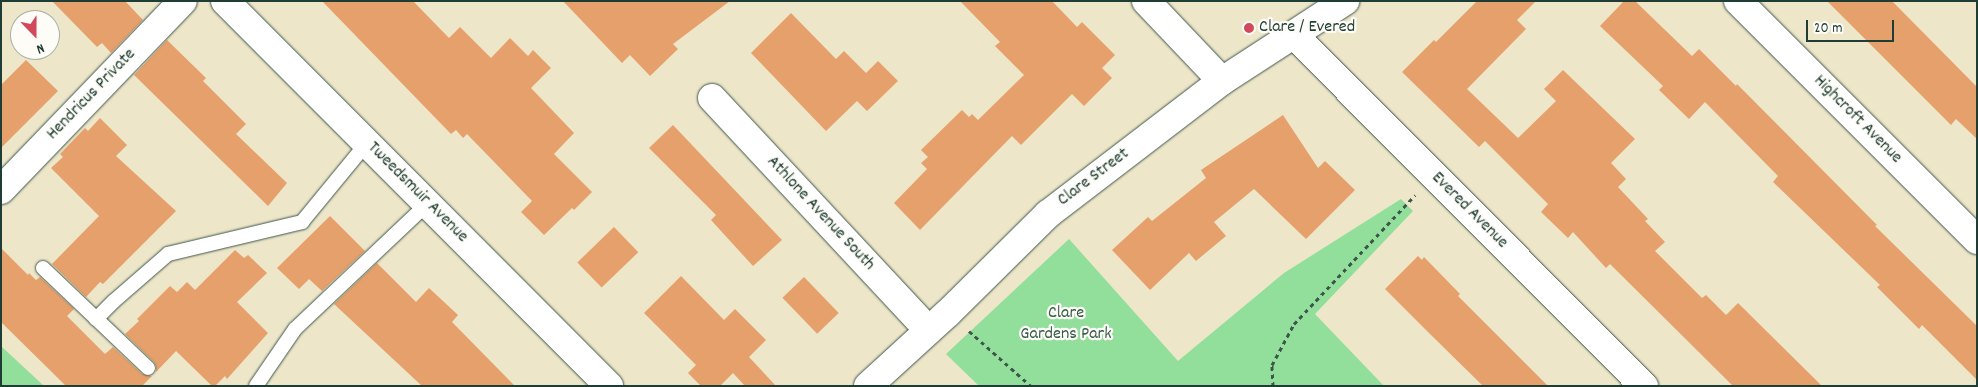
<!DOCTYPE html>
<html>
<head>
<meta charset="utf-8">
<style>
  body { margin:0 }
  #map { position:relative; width:1978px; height:387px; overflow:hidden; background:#ede6c9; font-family:Dekko,sans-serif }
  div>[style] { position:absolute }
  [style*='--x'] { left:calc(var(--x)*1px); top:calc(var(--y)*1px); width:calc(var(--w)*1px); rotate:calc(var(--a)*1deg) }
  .green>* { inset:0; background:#92de9b }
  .building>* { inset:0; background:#e6a06b; transform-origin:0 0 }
  .path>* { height:3px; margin-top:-1.5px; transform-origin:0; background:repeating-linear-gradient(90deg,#3e564a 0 4px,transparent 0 8px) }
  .roads { filter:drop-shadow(0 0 1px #3e564a) drop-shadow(0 0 1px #3e564a) }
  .lane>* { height:14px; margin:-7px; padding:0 7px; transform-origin:7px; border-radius:7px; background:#fff }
  .street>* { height:28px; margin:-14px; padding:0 14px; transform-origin:14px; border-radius:14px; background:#fff }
  .secondary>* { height:28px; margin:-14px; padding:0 14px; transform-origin:14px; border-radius:14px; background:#fff }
  .dots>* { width:14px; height:14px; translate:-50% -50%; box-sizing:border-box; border:2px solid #fdfcf7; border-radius:50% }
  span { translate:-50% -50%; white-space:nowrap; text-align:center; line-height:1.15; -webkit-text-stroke:4.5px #fdfcf7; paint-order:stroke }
  .poi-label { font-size:18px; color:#1f3d34 }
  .left { translate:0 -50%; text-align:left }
  .street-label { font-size:18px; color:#1f3d34 }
  .park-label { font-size:18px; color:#365d49 }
  .frame { position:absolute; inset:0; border:2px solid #1f3d34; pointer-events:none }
  .north { position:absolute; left:10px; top:10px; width:50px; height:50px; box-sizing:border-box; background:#fdfcf7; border:1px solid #a4b0a9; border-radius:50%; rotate:158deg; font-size:14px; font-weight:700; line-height:20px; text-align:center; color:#1f3d34 }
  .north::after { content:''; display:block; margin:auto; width:18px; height:22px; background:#d1495b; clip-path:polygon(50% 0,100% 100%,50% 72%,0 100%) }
  .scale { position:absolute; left:1806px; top:20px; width:88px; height:22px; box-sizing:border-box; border:2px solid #1f3d34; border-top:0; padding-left:6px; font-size:15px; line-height:18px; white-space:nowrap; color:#1f3d34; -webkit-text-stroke:4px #fdfcf7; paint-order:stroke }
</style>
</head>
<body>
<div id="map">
  <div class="green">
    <div style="clip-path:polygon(1401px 199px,1413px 211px,1315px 314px,1384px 386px,979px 386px,946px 354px,1069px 239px,1178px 361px,1284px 273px)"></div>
    <div style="clip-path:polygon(1px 346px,44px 386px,1px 386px)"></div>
  </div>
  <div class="building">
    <div style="clip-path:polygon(52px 1px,125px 1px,143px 20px,111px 53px,102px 43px,97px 47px)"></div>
    <div style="clip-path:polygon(322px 1px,413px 1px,449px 38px,460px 27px,491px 58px,510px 38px,528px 56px,533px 50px,551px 68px,531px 88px,574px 133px,554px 154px,592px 192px,574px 210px,572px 208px,544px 235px,521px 212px,532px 201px,467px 134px,463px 138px,456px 130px,451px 134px)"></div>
    <div style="clip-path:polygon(563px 1px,730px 1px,673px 44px,678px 49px,650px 76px,630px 55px,622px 63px)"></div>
    <div style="clip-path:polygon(960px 1px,1052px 1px,1077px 27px,1082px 22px,1115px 55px,1102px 68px,1112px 78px,1084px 106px,1072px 94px,1021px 145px,1012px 136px,920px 230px,894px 203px,927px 169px,921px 163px,928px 157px,921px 150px,962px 110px,969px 117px,972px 114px,978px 120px,1024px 75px,995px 46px,1000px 42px)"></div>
    <div style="clip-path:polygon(1477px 1px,1536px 1px,1517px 20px,1526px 29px,1467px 89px,1518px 138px,1556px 101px,1544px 89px,1563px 70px,1635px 139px,1611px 163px,1626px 179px,1618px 187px,1648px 219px,1645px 221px,1665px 242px,1655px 251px,1702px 298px,1706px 295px,1726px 315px,1738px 303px,1822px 386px,1733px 386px,1610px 264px,1606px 268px,1573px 232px,1568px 238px,1541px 212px,1548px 204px,1485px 141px,1479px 147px,1402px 72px,1434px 40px,1436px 42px)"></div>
    <div style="clip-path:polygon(1624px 1px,1635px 1px,1692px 56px,1699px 49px,1736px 86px,1737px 84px,1877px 225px,1875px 226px,1977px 326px,1977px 380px,1922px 325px,1919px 329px,1877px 287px,1880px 285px,1773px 182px,1778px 176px,1705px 102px,1689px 119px,1659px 90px,1663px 86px,1600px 26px)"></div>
    <div style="clip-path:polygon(1827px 1px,1892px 1px,1977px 87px,1977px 139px,1956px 119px,1951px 125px)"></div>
    <div style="clip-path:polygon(791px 13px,836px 59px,844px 51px,866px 73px,878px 61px,898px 81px,867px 111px,857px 101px,826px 131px,751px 53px)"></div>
    <div style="clip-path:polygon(167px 40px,206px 78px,203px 81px,246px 124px,236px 134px,287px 183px,268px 206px,134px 75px)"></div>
    <div style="clip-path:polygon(26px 60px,58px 91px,1px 148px,1px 85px)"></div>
    <div style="clip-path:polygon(1283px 115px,1318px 168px,1325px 161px,1355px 190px,1306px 239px,1254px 189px,1214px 222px,1226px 236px,1196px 261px,1189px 253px,1150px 290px,1112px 250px,1148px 217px,1152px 221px,1206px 178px,1201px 170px)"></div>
    <div style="clip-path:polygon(100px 118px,127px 145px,116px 156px,176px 211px,103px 284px,100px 282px,86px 297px,52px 264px,99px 216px,51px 168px,63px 157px,60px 154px,85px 128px,88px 131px)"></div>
    <div style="clip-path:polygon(673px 125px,782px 240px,753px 266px,711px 220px,716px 215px,649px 148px)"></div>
    <div style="clip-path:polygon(330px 216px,365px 251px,322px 291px,309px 279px,299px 289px,277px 268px)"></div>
    <div style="left:614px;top:227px;width:35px;height:51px;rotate:46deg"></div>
    <div style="clip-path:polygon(1px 248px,28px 275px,29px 273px,36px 280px,40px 277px,74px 309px,67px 316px,105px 354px,113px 347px,142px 374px,152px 376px,142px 386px,66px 386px,1px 322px)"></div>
    <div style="clip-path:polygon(235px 250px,244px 258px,248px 255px,267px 273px,237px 302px,268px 333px,227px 379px,225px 376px,215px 386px,212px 386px,176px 351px,156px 372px,156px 366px,154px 362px,125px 334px,139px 321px,137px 319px,170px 286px,177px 292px,187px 282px,195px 290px)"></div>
    <div style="clip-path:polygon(1418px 256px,1422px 260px,1424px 257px,1460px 294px,1458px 296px,1548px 386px,1483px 386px,1429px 333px,1385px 289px)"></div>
    <div style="clip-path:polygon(377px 263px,416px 302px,429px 288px,458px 315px,452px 322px,515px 386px,422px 386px,334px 304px)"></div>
    <div style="clip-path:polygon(681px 276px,724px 320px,735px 309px,766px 340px,749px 357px,776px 386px,745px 386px,733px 373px,720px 386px,701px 386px,688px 373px,696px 365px,644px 313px)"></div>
    <div style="left:804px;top:277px;width:50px;height:30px;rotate:46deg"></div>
  </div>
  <div class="path">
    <div style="--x:969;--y:331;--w:83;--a:41.6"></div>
    <div style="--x:1273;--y:386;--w:21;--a:-93"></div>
    <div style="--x:1272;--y:365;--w:47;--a:-61.8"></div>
    <div style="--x:1294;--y:324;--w:177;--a:-46.8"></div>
  </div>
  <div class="roads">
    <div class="lane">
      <div style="--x:43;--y:268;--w:145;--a:43.6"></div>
      <div style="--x:96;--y:319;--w:25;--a:-45"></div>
      <div style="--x:114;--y:301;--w:72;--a:-41"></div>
      <div style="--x:168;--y:254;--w:138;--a:-13.4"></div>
      <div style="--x:302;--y:222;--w:102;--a:-50.6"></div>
      <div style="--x:256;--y:386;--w:69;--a:-55.6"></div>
      <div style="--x:295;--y:329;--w:182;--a:-43.4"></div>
    </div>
    <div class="street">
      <div style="--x:225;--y:1;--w:544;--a:45.07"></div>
      <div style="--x:1146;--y:1;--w:110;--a:46.5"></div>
      <div style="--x:1738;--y:1;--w:338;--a:45"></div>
      <div style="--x:1294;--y:35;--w:496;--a:45.1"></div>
      <div style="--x:712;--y:98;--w:317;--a:47"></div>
      <div style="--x:1;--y:190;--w:262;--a:-46.1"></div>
    </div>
    <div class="secondary">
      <div style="--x:868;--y:386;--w:108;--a:-42.4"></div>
      <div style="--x:948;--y:313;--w:141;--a:-44.7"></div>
      <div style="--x:1048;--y:214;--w:219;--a:-37.4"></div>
      <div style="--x:1222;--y:81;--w:147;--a:-33"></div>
    </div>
  </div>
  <div class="dots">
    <div style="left:1249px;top:28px;background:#d1495b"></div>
  </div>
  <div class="poi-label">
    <span class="left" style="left:1259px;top:28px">Clare / Evered</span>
  </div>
  <div class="street-label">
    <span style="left:92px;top:95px;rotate:-46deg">Hendricus Private</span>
    <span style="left:1857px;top:120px;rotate:45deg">Highcroft Avenue</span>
    <span style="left:1094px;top:178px;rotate:-37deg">Clare Street</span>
    <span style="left:417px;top:193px;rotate:45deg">Tweedsmuir Avenue</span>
    <span style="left:1469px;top:211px;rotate:45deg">Evered Avenue</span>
    <span style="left:820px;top:214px;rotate:47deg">Athlone Avenue South</span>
  </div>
  <div class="park-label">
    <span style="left:1066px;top:325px">Clare<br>Gardens Park</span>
  </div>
  <div class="frame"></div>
  <div class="north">N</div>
  <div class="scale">20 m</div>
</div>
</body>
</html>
